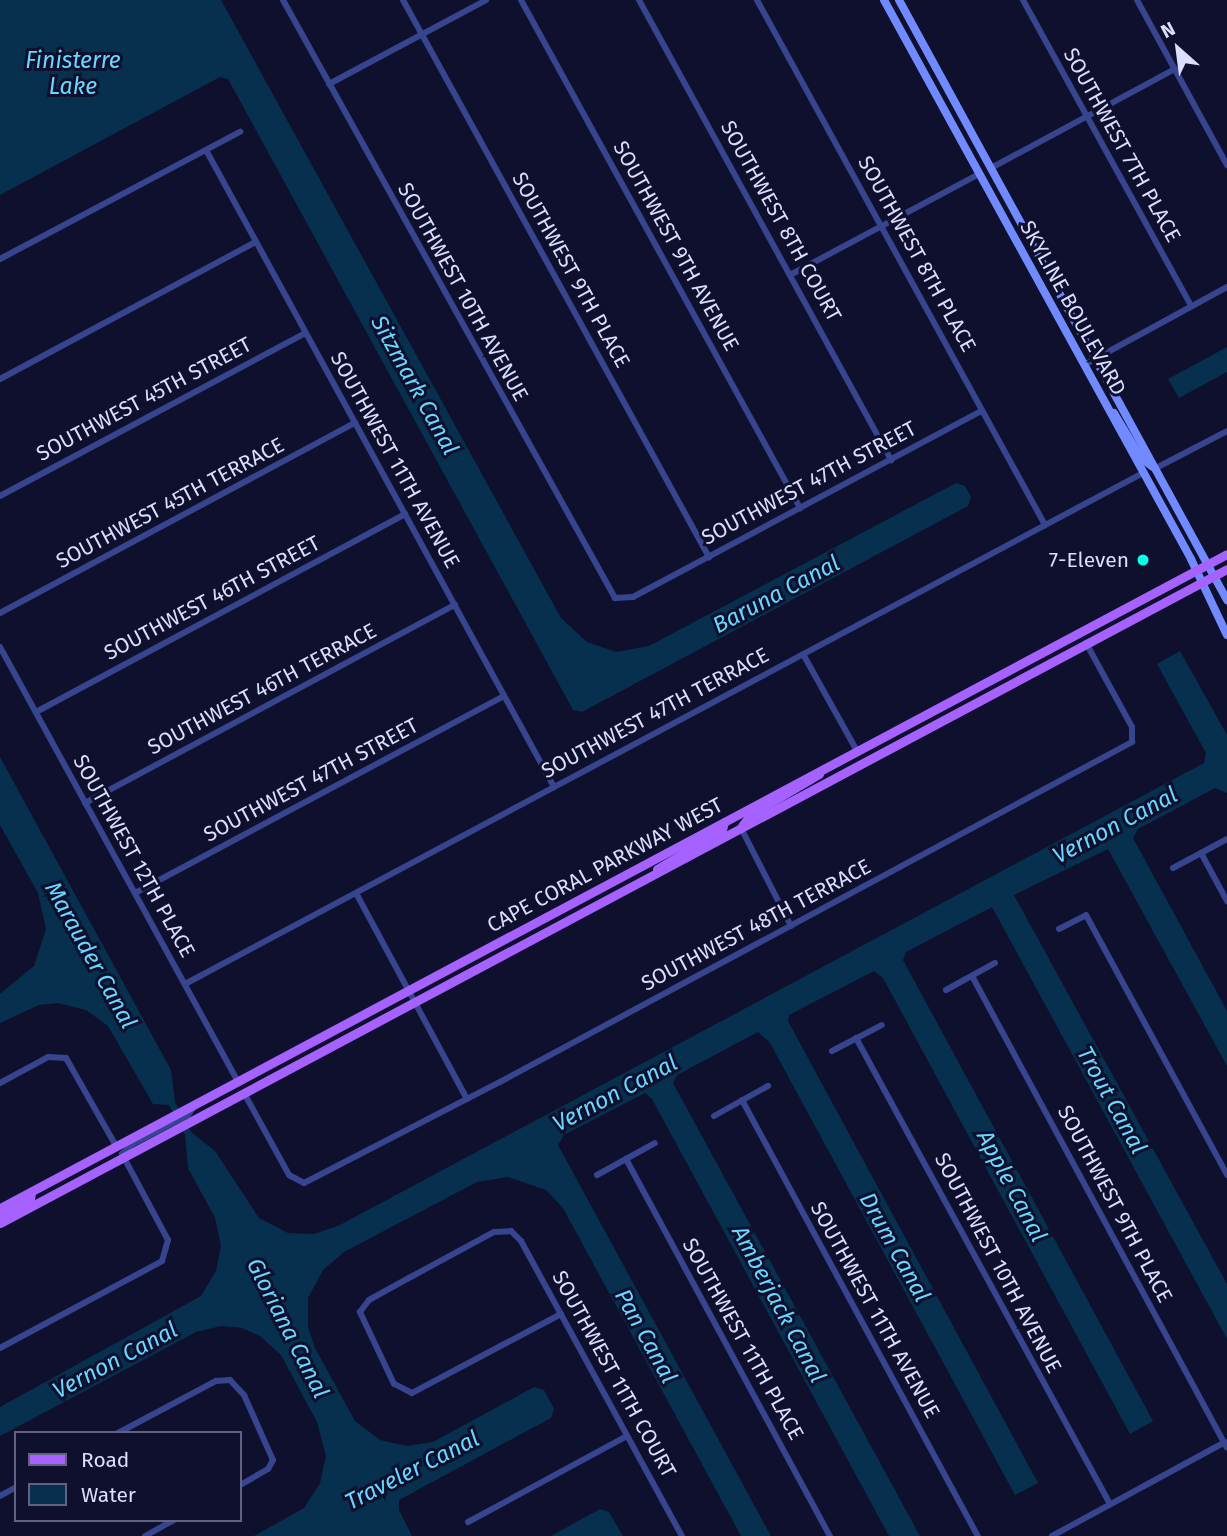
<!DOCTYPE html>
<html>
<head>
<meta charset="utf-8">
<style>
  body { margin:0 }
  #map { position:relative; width:1227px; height:1536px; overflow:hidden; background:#0f102d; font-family:"Fira Sans",sans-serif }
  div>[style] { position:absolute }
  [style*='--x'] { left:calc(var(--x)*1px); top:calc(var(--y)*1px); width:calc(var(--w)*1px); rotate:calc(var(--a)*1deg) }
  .water>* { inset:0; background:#072f4e }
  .street>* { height:6px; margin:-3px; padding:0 3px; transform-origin:3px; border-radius:3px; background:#37458f }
  .secondary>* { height:8px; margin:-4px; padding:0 4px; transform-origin:4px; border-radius:4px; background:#728aff }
  .primary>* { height:9px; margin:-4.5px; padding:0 4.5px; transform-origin:4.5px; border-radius:4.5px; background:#a562ff }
  .dots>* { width:19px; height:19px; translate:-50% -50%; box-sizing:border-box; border:4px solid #0f102d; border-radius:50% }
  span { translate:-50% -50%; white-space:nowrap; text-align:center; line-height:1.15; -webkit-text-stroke:6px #0f102d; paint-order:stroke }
  .street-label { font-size:21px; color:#dbdeff }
  .poi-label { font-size:21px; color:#dbdeff }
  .right { translate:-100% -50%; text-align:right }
  .water-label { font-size:23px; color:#69d7ff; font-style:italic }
  .legend { position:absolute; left:14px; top:1431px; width:228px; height:91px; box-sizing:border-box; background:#0f102d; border:2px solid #616281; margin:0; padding:9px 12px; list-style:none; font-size:21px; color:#dbdeff }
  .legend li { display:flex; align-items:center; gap:14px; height:35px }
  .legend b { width:35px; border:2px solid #616281 }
  .north { position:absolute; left:1143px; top:14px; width:70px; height:70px; -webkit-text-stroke:5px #0f102d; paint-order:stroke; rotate:332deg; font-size:19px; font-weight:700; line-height:28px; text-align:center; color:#dbdeff }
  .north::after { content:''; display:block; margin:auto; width:24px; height:32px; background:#dbdeff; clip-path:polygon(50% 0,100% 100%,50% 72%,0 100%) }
</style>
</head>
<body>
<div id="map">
  <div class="water">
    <div style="clip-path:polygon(0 0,221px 0,561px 618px,587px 642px,616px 652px,649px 646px,956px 483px,965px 486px,971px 497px,968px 506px,582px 712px,573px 710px,228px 79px,220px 77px,0 195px)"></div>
    <div style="clip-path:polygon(1227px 347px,1227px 372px,1179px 398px,1168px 379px)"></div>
    <div style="clip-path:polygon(1180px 651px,1227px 735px,1227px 793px,1215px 788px,1138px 829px,1133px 838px,1227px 1011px,1227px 1066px,1108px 849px,1014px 895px,1227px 1284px,1227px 1339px,992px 907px,906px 952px,903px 960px,1153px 1421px,1130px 1434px,883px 978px,874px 971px,789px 1015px,788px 1021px,1038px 1483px,1015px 1495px,770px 1043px,758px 1032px,677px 1075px,673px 1083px,920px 1536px,889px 1536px,652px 1099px,645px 1093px,564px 1135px,558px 1145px,771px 1536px,741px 1536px,563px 1208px,546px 1190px,508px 1177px,477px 1182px,344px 1252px,323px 1270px,308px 1298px,308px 1327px,315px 1348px,355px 1421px,380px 1440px,407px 1446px,433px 1442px,534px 1387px,544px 1390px,554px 1409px,551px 1418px,399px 1500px,399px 1510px,412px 1536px,254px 1536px,304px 1508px,320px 1483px,326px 1456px,317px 1422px,281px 1355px,260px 1336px,242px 1328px,221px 1326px,196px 1332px,0 1436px,0 1407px,201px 1296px,216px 1271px,221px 1246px,215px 1218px,188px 1168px,185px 1135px,169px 1105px,153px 1104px,108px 1026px,86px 1010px,58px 1003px,39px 1005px,0 1023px,0 994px,34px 966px,46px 929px,38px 893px,0 825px,0 757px,171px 1070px,175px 1102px,191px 1132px,215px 1151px,259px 1218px,288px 1233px,314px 1234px,340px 1225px,1204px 763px,1206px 753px,1157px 664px)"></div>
    <div style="clip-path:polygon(600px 1509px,609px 1512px,623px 1536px,551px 1536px)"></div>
  </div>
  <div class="street">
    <div style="--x:283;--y:0;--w:684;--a:60.96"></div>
    <div style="--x:615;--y:598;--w:18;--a:-3"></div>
    <div style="--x:633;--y:597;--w:395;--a:-28.1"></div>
    <div style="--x:403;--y:0;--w:636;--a:61.22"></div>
    <div style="--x:521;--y:0;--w:580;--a:61.22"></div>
    <div style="--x:639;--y:0;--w:525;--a:61.28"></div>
    <div style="--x:757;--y:0;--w:599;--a:61.25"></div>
    <div style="--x:1023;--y:0;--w:349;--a:61.2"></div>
    <div style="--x:1137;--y:0;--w:188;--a:61.4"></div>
    <div style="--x:329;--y:84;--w:178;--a:-28.1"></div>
    <div style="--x:206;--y:150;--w:726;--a:61.35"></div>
    <div style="--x:991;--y:168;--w:209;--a:-28.3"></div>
    <div style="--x:0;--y:259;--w:272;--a:-27.9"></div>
    <div style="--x:790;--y:275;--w:214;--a:-28.1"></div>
    <div style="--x:1084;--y:365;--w:163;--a:-28.6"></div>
    <div style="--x:0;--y:379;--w:290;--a:-28.2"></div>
    <div style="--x:1156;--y:468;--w:80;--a:-27.5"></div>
    <div style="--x:0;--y:496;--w:346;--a:-28.1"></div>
    <div style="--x:0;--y:613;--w:403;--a:-28.2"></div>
    <div style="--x:0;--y:647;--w:495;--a:61.3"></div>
    <div style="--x:803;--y:654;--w:111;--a:60.9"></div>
    <div style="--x:36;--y:712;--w:419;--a:-28.2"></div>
    <div style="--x:85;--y:803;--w:420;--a:-28.2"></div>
    <div style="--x:741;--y:828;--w:110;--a:63"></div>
    <div style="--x:1201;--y:853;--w:55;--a:61.6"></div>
    <div style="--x:1173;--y:868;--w:61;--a:-28.2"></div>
    <div style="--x:135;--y:893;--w:418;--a:-28.1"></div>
    <div style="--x:356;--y:893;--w:234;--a:61.7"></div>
    <div style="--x:1059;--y:929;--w:30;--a:-27"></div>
    <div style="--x:1086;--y:915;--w:296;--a:61.5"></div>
    <div style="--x:972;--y:976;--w:536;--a:61.62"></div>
    <div style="--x:185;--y:984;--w:1086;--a:-28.08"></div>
    <div style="--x:946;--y:990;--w:56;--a:-28.9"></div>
    <div style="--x:856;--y:1038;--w:531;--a:61.41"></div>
    <div style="--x:832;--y:1051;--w:56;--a:-27.5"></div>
    <div style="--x:0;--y:1083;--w:55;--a:-28.4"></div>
    <div style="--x:48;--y:1057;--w:18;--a:3"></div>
    <div style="--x:66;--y:1058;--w:101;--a:60.4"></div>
    <div style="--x:244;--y:1093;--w:94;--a:61.2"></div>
    <div style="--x:289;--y:1175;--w:17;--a:28"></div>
    <div style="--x:304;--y:1183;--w:220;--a:-27.3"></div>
    <div style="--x:500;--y:1082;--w:718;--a:-28.28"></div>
    <div style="--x:1132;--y:742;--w:15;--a:-90"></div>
    <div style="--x:1132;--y:727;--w:96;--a:-118.7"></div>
    <div style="--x:742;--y:1100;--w:496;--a:61.6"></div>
    <div style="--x:714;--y:1116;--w:62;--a:-29.1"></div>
    <div style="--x:626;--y:1159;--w:429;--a:61.6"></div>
    <div style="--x:597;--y:1175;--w:66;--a:-28.9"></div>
    <div style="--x:561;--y:1314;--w:169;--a:152.1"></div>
    <div style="--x:412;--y:1393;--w:20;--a:-153"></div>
    <div style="--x:394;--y:1384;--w:80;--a:-115.3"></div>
    <div style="--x:360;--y:1312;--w:15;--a:-53"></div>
    <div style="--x:369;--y:1300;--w:43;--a:-28.9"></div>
    <div style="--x:407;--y:1279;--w:99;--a:-28.4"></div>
    <div style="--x:494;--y:1232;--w:17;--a:-3"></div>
    <div style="--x:511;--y:1231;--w:14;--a:45"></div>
    <div style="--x:521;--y:1241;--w:336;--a:61.4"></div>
    <div style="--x:0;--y:1348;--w:184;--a:-28.2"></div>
    <div style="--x:162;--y:1261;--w:22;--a:-74"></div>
    <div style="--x:168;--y:1240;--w:98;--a:-118.1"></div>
    <div style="--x:122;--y:1154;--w:13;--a:-45"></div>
    <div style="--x:131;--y:1145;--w:64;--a:-27.8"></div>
    <div style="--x:188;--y:1115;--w:12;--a:-55"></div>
    <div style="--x:118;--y:1433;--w:111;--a:-28"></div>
    <div style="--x:216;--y:1381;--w:14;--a:-4"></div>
    <div style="--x:230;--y:1380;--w:21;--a:47"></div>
    <div style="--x:244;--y:1395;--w:71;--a:66"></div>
    <div style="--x:273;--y:1460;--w:10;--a:119"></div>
    <div style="--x:268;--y:1469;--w:32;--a:150"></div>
    <div style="--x:0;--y:1496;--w:18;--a:-29"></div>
    <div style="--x:468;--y:1522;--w:181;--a:-28.4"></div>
    <div style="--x:145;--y:1536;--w:33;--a:-29"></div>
    <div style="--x:1052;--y:1536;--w:197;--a:-28.5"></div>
  </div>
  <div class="secondary">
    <div style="--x:884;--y:0;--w:638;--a:61.22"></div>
    <div style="--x:1191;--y:559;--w:84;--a:64.7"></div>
    <div style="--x:899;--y:0;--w:684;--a:61.34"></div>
    <div style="--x:1114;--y:413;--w:52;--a:59"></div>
    <div style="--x:1141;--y:458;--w:15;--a:37"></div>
  </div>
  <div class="primary">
    <div style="--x:742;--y:826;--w:15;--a:-53"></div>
    <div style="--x:751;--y:814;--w:79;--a:-30.5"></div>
    <div style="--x:657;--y:869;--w:76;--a:-31"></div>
    <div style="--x:722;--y:830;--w:8;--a:-76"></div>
    <div style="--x:0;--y:1208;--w:1390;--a:-28.06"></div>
    <div style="--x:0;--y:1216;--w:34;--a:-28"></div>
    <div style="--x:30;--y:1200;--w:8;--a:-83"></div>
    <div style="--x:0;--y:1223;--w:1390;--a:-28.06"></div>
  </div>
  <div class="dots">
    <div style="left:1143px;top:560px;background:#07ffe7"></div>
  </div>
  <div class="street-label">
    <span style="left:1122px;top:145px;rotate:61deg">SOUTHWEST 7TH PLACE</span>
    <span style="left:781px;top:221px;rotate:61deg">SOUTHWEST 8TH COURT</span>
    <span style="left:676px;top:246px;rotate:61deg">SOUTHWEST 9TH AVENUE</span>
    <span style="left:917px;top:254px;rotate:61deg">SOUTHWEST 8TH PLACE</span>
    <span style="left:571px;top:270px;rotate:61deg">SOUTHWEST 9TH PLACE</span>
    <span style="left:463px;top:292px;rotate:61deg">SOUTHWEST 10TH AVENUE</span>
    <span style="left:1073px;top:308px;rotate:61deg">SKYLINE BOULEVARD</span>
    <span style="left:144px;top:399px;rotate:-28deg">SOUTHWEST 45TH STREET</span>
    <span style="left:395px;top:460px;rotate:61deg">SOUTHWEST 11TH AVENUE</span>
    <span style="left:809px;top:483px;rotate:-28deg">SOUTHWEST 47TH STREET</span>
    <span style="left:170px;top:503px;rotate:-28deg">SOUTHWEST 45TH TERRACE</span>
    <span style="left:212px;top:598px;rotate:-28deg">SOUTHWEST 46TH STREET</span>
    <span style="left:262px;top:689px;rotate:-28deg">SOUTHWEST 46TH TERRACE</span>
    <span style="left:655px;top:713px;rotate:-28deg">SOUTHWEST 47TH TERRACE</span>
    <span style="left:311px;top:780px;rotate:-28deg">SOUTHWEST 47TH STREET</span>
    <span style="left:134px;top:856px;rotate:61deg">SOUTHWEST 12TH PLACE</span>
    <span style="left:605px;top:865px;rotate:-28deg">CAPE CORAL PARKWAY WEST</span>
    <span style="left:756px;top:925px;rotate:-28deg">SOUTHWEST 48TH TERRACE</span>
    <span style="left:1115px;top:1204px;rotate:62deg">SOUTHWEST 9TH PLACE</span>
    <span style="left:998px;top:1263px;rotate:62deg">SOUTHWEST 10TH AVENUE</span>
    <span style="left:875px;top:1310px;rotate:61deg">SOUTHWEST 11TH AVENUE</span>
    <span style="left:743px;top:1339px;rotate:61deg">SOUTHWEST 11TH PLACE</span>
    <span style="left:614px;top:1374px;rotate:61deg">SOUTHWEST 11TH COURT</span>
  </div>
  <div class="poi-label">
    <span class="right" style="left:1129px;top:560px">7-Eleven</span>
  </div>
  <div class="water-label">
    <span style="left:73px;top:73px">Finisterre<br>Lake</span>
    <span style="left:415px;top:385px;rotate:61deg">Sitzmark Canal</span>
    <span style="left:776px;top:594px;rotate:-28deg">Baruna Canal</span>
    <span style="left:1115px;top:825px;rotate:-28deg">Vernon Canal</span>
    <span style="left:91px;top:955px;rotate:61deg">Marauder Canal</span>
    <span style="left:615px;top:1093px;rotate:-28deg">Vernon Canal</span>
    <span style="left:1112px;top:1100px;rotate:61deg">Trout Canal</span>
    <span style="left:1012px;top:1186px;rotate:62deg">Apple Canal</span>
    <span style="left:895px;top:1247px;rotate:61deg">Drum Canal</span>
    <span style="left:779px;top:1304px;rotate:62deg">Amberjack Canal</span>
    <span style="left:288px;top:1328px;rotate:63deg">Gloriana Canal</span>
    <span style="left:646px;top:1336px;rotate:61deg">Pan Canal</span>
    <span style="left:115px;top:1360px;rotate:-28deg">Vernon Canal</span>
    <span style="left:412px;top:1470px;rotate:-27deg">Traveler Canal</span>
  </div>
  <ul class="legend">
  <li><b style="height:9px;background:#a562ff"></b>Road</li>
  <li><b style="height:19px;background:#072f4e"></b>Water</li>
  </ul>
  <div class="north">N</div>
</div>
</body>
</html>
